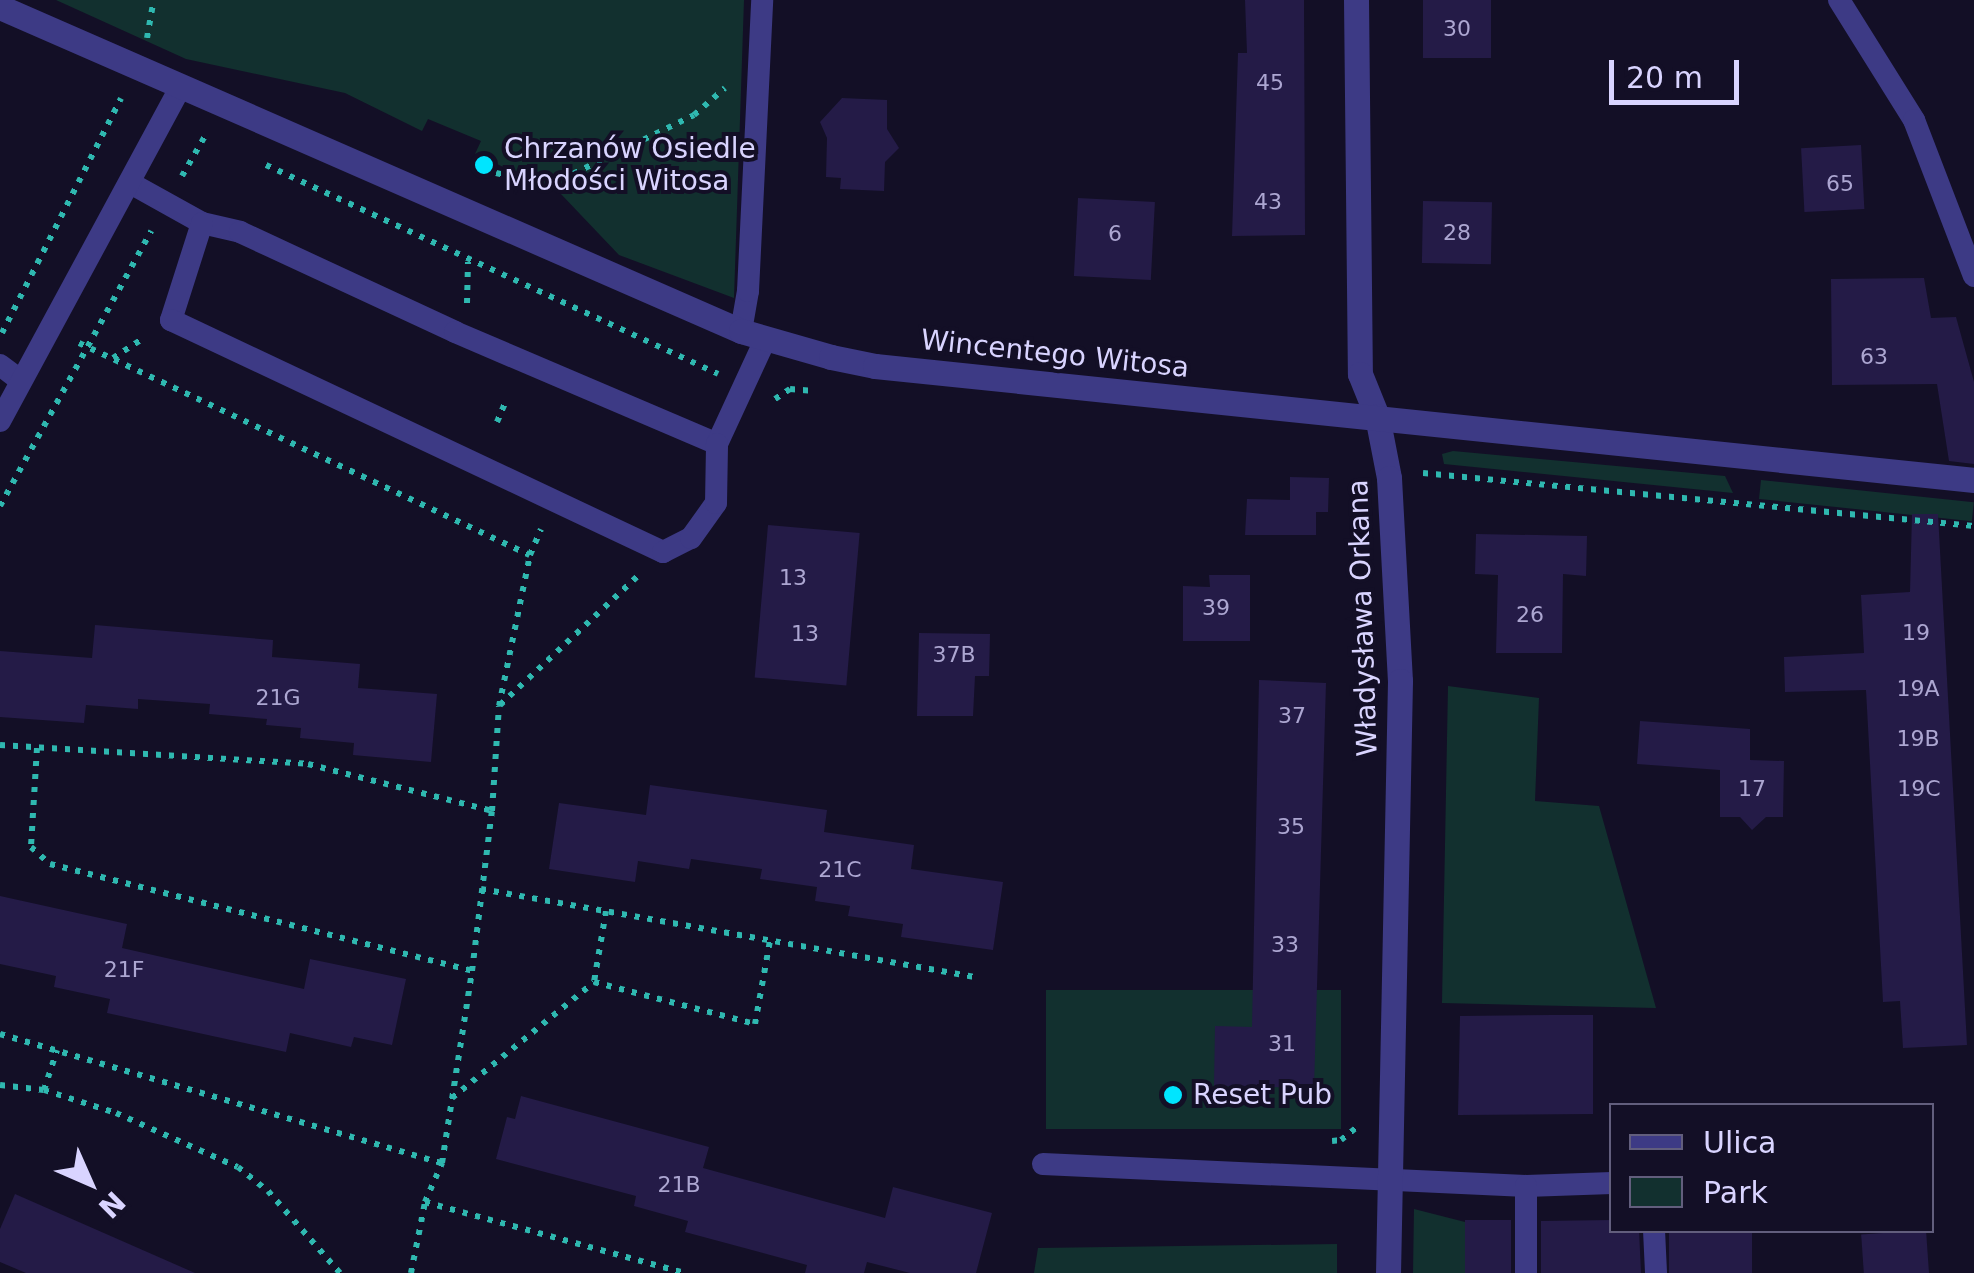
<!DOCTYPE html>
<html>
<head>
<meta charset="utf-8">
<style>
  body { margin:0 }
  #map { position:relative; width:1974px; height:1273px; overflow:hidden; background:#130f26; font-family:"DejaVu Sans",sans-serif }
  div>[style] { position:absolute }
  [style*='--x'] { left:calc(var(--x)*1px); top:calc(var(--y)*1px); width:calc(var(--w)*1px); rotate:calc(var(--a)*1deg) }
  .green>* { inset:0; background:#12302f; transform-origin:0 0 }
  .building>* { inset:0; background:#241b47; transform-origin:0 0 }
  .path>* { height:6px; margin-top:-3px; transform-origin:0; background:repeating-linear-gradient(90deg,#2fb8b0 0 5px,transparent 0 13px) }
  .service>* { height:22px; margin:-11px; padding:0 11px; transform-origin:11px; border-radius:11px; background:#3d3a85 }
  .minor>* { height:25px; margin:-12.5px; padding:0 12.5px; transform-origin:12.5px; border-radius:12.5px; background:#3d3a85 }
  .tertiary>* { height:25px; margin:-12.5px; padding:0 12.5px; transform-origin:12.5px; border-radius:12.5px; background:#3d3a85 }
  .dots>* { width:28px; height:28px; translate:-50% -50%; box-sizing:border-box; border:5px solid #130f26; border-radius:50% }
  span { translate:-50% -50%; white-space:nowrap; text-align:center; line-height:1.15; -webkit-text-stroke:8px #130f26; paint-order:stroke }
  .number-label { font-size:22px; color:#aca6d1 }
  .number-label span { -webkit-text-stroke-width:0 }
  .poi-label { font-size:28px; color:#d9d4ff }
  .left { translate:0 -50%; text-align:left }
  .street-label { font-size:28px; color:#d9d4ff }
  .legend { position:absolute; left:1609px; top:1103px; width:325px; height:130px; box-sizing:border-box; background:#130f26; border:2px solid #625e7d; margin:0; padding:12px 18px; list-style:none; font-size:30px; color:#d9d4ff }
  .legend li { display:flex; align-items:center; gap:20px; height:50px }
  .legend b { width:50px; border:2px solid #625e7d }
  .north { position:absolute; left:40px; top:1133px; width:100px; height:100px; -webkit-text-stroke:8px #130f26; paint-order:stroke; rotate:135deg; font-size:28px; font-weight:700; line-height:40px; text-align:center; color:#d9d4ff }
  .north::after { content:''; display:block; margin:auto; width:35px; height:45px; background:#d9d4ff; clip-path:polygon(50% 0,100% 100%,50% 72%,0 100%) }
  .scale { position:absolute; left:1609px; top:60px; width:130px; height:45px; box-sizing:border-box; border:5px solid #d9d4ff; border-top:0; padding-left:12px; font-size:30px; line-height:35px; white-space:nowrap; color:#d9d4ff; -webkit-text-stroke:8px #130f26; paint-order:stroke }
</style>
</head>
<body>
<div id="map">
  <div class="green">
    <div style="clip-path:polygon(56px 0,744px 0,734px 298px,619px 255px,560px 193px,475px 154px,481px 141px,428px 119px,422px 131px,345px 93px,186px 59px)"></div>
    <div style="clip-path:polygon(1453px 451px,1725px 476px,1733px 493px,1444px 464px,1442px 454px)"></div>
    <div style="left:1761px;top:480px;width:214px;height:19px;rotate:6deg"></div>
    <div style="clip-path:polygon(1448px 686px,1539px 698px,1535px 801px,1599px 806px,1656px 1008px,1442px 1003px)"></div>
    <div style="left:1341px;top:990px;width:139px;height:295px;rotate:90deg"></div>
    <div style="clip-path:polygon(1414px 1209px,1465px 1222px,1465px 1273px,1413px 1273px)"></div>
    <div style="clip-path:polygon(1337px 1244px,1337px 1273px,1034px 1273px,1038px 1248px)"></div>
  </div>
  <div class="building">
    <div style="clip-path:polygon(1245px 0,1304px 0,1305px 235px,1232px 236px,1238px 53px,1247px 53px)"></div>
    <div style="left:1423px;top:0;width:68px;height:58px"></div>
    <div style="clip-path:polygon(842px 98px,887px 100px,887px 129px,899px 148px,885px 162px,884px 191px,840px 189px,841px 178px,826px 177px,827px 138px,820px 122px)"></div>
    <div style="left:1861px;top:145px;width:64px;height:60px;rotate:87deg"></div>
    <div style="left:1078px;top:198px;width:77px;height:78px;rotate:3deg"></div>
    <div style="left:1423px;top:201px;width:69px;height:62px;rotate:1deg"></div>
    <div style="clip-path:polygon(1924px 278px,1931px 318px,1956px 317px,1974px 382px,1974px 464px,1949px 461px,1937px 384px,1832px 385px,1831px 279px)"></div>
    <div style="clip-path:polygon(1290px 477px,1329px 478px,1328px 512px,1316px 512px,1316px 535px,1245px 535px,1247px 499px,1290px 500px)"></div>
    <div style="clip-path:polygon(1912px 514px,1938px 514px,1967px 1045px,1903px 1048px,1900px 1001px,1883px 1002px,1866px 690px,1785px 692px,1784px 657px,1864px 653px,1861px 595px,1910px 592px)"></div>
    <div style="left:768px;top:525px;width:92px;height:153px;rotate:5deg"></div>
    <div style="clip-path:polygon(1476px 534px,1587px 536px,1586px 576px,1563px 574px,1562px 653px,1496px 653px,1498px 575px,1475px 574px)"></div>
    <div style="clip-path:polygon(1209px 575px,1250px 575px,1250px 641px,1183px 641px,1183px 586px,1210px 587px)"></div>
    <div style="clip-path:polygon(95px 625px,273px 640px,272px 657px,360px 664px,358px 688px,437px 694px,431px 762px,353px 755px,354px 743px,300px 738px,301px 728px,266px 725px,267px 719px,209px 714px,210px 704px,138px 699px,138px 709px,86px 705px,84px 723px,0 717px,0 651px,92px 658px)"></div>
    <div style="clip-path:polygon(919px 633px,990px 634px,989px 676px,975px 676px,973px 716px,917px 716px)"></div>
    <div style="clip-path:polygon(1259px 680px,1326px 683px,1314px 1088px,1214px 1086px,1215px 1026px,1252px 1027px)"></div>
    <div style="clip-path:polygon(1640px 721px,1750px 729px,1750px 760px,1784px 761px,1783px 817px,1766px 817px,1752px 830px,1740px 817px,1720px 817px,1720px 770px,1637px 764px)"></div>
    <div style="clip-path:polygon(650px 785px,827px 810px,824px 832px,914px 845px,911px 869px,1003px 882px,993px 950px,901px 937px,903px 924px,848px 916px,850px 906px,815px 901px,817px 887px,760px 879px,762px 869px,691px 859px,689px 869px,638px 861px,635px 882px,549px 869px,559px 803px,646px 815px)"></div>
    <div style="clip-path:polygon(0 896px,127px 924px,122px 948px,304px 989px,310px 959px,406px 979px,392px 1045px,354px 1037px,351px 1047px,290px 1033px,286px 1052px,107px 1013px,110px 999px,54px 987px,56px 976px,0 964px)"></div>
    <div style="clip-path:polygon(1553px 1015px,1593px 1015px,1593px 1114px,1458px 1115px,1460px 1016px)"></div>
    <div style="clip-path:polygon(521px 1096px,709px 1147px,703px 1168px,885px 1218px,893px 1187px,992px 1213px,976px 1273px,910px 1273px,867px 1262px,864px 1273px,805px 1273px,807px 1265px,685px 1232px,688px 1221px,634px 1206px,636px 1196px,496px 1159px,507px 1117px,515px 1119px)"></div>
    <div style="clip-path:polygon(15px 1194px,195px 1273px,26px 1273px,0 1262px,0 1229px)"></div>
    <div style="left:1511px;top:1220px;width:53px;height:46px;rotate:90deg"></div>
    <div style="clip-path:polygon(1612px 1220px,1612px 1230px,1639px 1230px,1641px 1273px,1541px 1273px,1541px 1221px)"></div>
    <div style="left:1669px;top:1230px;width:83px;height:43px"></div>
    <div style="left:1926px;top:1230px;width:43px;height:65px;rotate:86deg"></div>
  </div>
  <div class="path">
    <div style="--x:147;--y:38;--w:39;--a:-80"></div>
    <div style="--x:266;--y:165;--w:498;--a:24.8"></div>
    <div style="--x:496;--y:173;--w:55;--a:12.5"></div>
    <div style="--x:550;--y:185;--w:160;--a:-25.9"></div>
    <div style="--x:694;--y:115;--w:41;--a:-41.1"></div>
    <div style="--x:182;--y:176;--w:46;--a:-60.1"></div>
    <div style="--x:467;--y:303;--w:41;--a:-88.6"></div>
    <div style="--x:2;--y:333;--w:263;--a:-63.1"></div>
    <div style="--x:79;--y:343;--w:498;--a:25.2"></div>
    <div style="--x:113;--y:358;--w:38;--a:-33"></div>
    <div style="--x:775;--y:399;--w:18;--a:-34"></div>
    <div style="--x:790;--y:389;--w:24;--a:5"></div>
    <div style="--x:497;--y:422;--w:21;--a:-67"></div>
    <div style="--x:1423;--y:473;--w:554;--a:5.49"></div>
    <div style="--x:0;--y:506;--w:314;--a:-61.2"></div>
    <div style="--x:500;--y:705;--w:192;--a:-43.1"></div>
    <div style="--x:0;--y:745;--w:309;--a:3.5"></div>
    <div style="--x:308;--y:764;--w:190;--a:14.3"></div>
    <div style="--x:37;--y:748;--w:99;--a:93.5"></div>
    <div style="--x:31;--y:847;--w:25;--a:42"></div>
    <div style="--x:50;--y:864;--w:435;--a:14.2"></div>
    <div style="--x:481;--y:889;--w:500;--a:10.1"></div>
    <div style="--x:606;--y:911;--w:72;--a:99.6"></div>
    <div style="--x:594;--y:982;--w:166;--a:14.6"></div>
    <div style="--x:755;--y:1024;--w:84;--a:-79.8"></div>
    <div style="--x:0;--y:1034;--w:460;--a:16.3"></div>
    <div style="--x:0;--y:1085;--w:44;--a:6.5"></div>
    <div style="--x:44;--y:1090;--w:76;--a:17.7"></div>
    <div style="--x:116;--y:1113;--w:133;--a:23.9"></div>
    <div style="--x:238;--y:1167;--w:38;--a:39"></div>
    <div style="--x:268;--y:1191;--w:109;--a:48.7"></div>
    <div style="--x:44;--y:1090;--w:42;--a:-72"></div>
    <div style="--x:452;--y:1098;--w:183;--a:-39.2"></div>
    <div style="--x:1332;--y:1141;--w:9;--a:-6"></div>
    <div style="--x:1341;--y:1140;--w:19;--a:-39"></div>
    <div style="--x:425;--y:1202;--w:270;--a:15.3"></div>
    <div style="--x:411;--y:1273;--w:72;--a:-78.8"></div>
    <div style="--x:425;--y:1202;--w:43;--a:-66.4"></div>
    <div style="--x:442;--y:1163;--w:194;--a:-81.1"></div>
    <div style="--x:472;--y:971;--w:161;--a:-82.9"></div>
    <div style="--x:492;--y:811;--w:105;--a:-86.2"></div>
    <div style="--x:499;--y:706;--w:154;--a:-78.4"></div>
    <div style="--x:530;--y:555;--w:28;--a:-67"></div>
  </div>
  <div class="service">
    <div style="--x:1839;--y:0;--w:142;--a:58"></div>
    <div style="--x:1914;--y:120;--w:167;--a:69"></div>
    <div style="--x:132;--y:184;--w:80;--a:29.1"></div>
    <div style="--x:202;--y:223;--w:39;--a:13"></div>
    <div style="--x:240;--y:232;--w:237;--a:24.9"></div>
    <div style="--x:455;--y:332;--w:285;--a:23.1"></div>
    <div style="--x:717;--y:444;--w:115;--a:-65.2"></div>
    <div style="--x:202;--y:223;--w:102;--a:107.7"></div>
    <div style="--x:171;--y:320;--w:544;--a:25.25"></div>
    <div style="--x:663;--y:552;--w:31;--a:-27"></div>
    <div style="--x:691;--y:538;--w:43;--a:-54.5"></div>
    <div style="--x:716;--y:503;--w:59;--a:-89"></div>
    <div style="--x:741;--y:331;--w:41;--a:-80.1"></div>
    <div style="--x:748;--y:291;--w:291;--a:-87.2"></div>
    <div style="--x:0;--y:365;--w:26;--a:37"></div>
    <div style="--x:0;--y:421;--w:381;--a:-61.6"></div>
    <div style="--x:1043;--y:1164;--w:484;--a:2.6"></div>
    <div style="--x:1526;--y:1186;--w:86;--a:-2"></div>
    <div style="--x:1526;--y:1186;--w:87;--a:90"></div>
    <div style="--x:1654;--y:1230;--w:43;--a:87.3"></div>
  </div>
  <div class="minor">
    <div style="--x:1356;--y:0;--w:374;--a:89.4"></div>
    <div style="--x:1360;--y:374;--w:45;--a:68"></div>
    <div style="--x:1377;--y:416;--w:63;--a:79"></div>
    <div style="--x:1389;--y:478;--w:203;--a:86.9"></div>
    <div style="--x:1400;--y:681;--w:592;--a:91.16"></div>
  </div>
  <div class="tertiary">
    <div style="--x:0;--y:7;--w:809;--a:23.62"></div>
    <div style="--x:741;--y:331;--w:94;--a:16.1"></div>
    <div style="--x:831;--y:357;--w:45;--a:11.6"></div>
    <div style="--x:875;--y:366;--w:1105;--a:5.92"></div>
  </div>
  <div class="dots">
    <div style="left:484px;top:165px;background:#00e5ff"></div>
    <div style="left:1173px;top:1095px;background:#00e5ff"></div>
  </div>
  <div class="number-label">
    <span style="left:1457px;top:29px">30</span>
    <span style="left:1270px;top:83px">45</span>
    <span style="left:1840px;top:184px">65</span>
    <span style="left:1268px;top:202px">43</span>
    <span style="left:1457px;top:233px">28</span>
    <span style="left:1115px;top:234px">6</span>
    <span style="left:1874px;top:357px">63</span>
    <span style="left:793px;top:578px">13</span>
    <span style="left:1216px;top:608px">39</span>
    <span style="left:1530px;top:615px">26</span>
    <span style="left:1916px;top:633px">19</span>
    <span style="left:805px;top:634px">13</span>
    <span style="left:954px;top:655px">37B</span>
    <span style="left:1918px;top:689px">19A</span>
    <span style="left:278px;top:698px">21G</span>
    <span style="left:1292px;top:716px">37</span>
    <span style="left:1918px;top:739px">19B</span>
    <span style="left:1752px;top:789px">17</span>
    <span style="left:1919px;top:789px">19C</span>
    <span style="left:1291px;top:827px">35</span>
    <span style="left:840px;top:870px">21C</span>
    <span style="left:1285px;top:945px">33</span>
    <span style="left:124px;top:970px">21F</span>
    <span style="left:1282px;top:1044px">31</span>
    <span style="left:679px;top:1185px">21B</span>
  </div>
  <div class="poi-label">
    <span class="left" style="left:504px;top:165px">Chrzanów Osiedle<br>Młodości Witosa</span>
    <span class="left" style="left:1193px;top:1095px">Reset Pub</span>
  </div>
  <div class="street-label">
    <span style="left:1055px;top:354px;rotate:6deg">Wincentego Witosa</span>
    <span style="left:1363px;top:618px;rotate:-92deg">Władysława Orkana</span>
  </div>
  <ul class="legend">
  <li><b style="height:12px;background:#3d3a85"></b>Ulica</li>
  <li><b style="height:28px;background:#12302f"></b>Park</li>
  </ul>
  <div class="north">N</div>
  <div class="scale">20 m</div>
</div>
</body>
</html>
